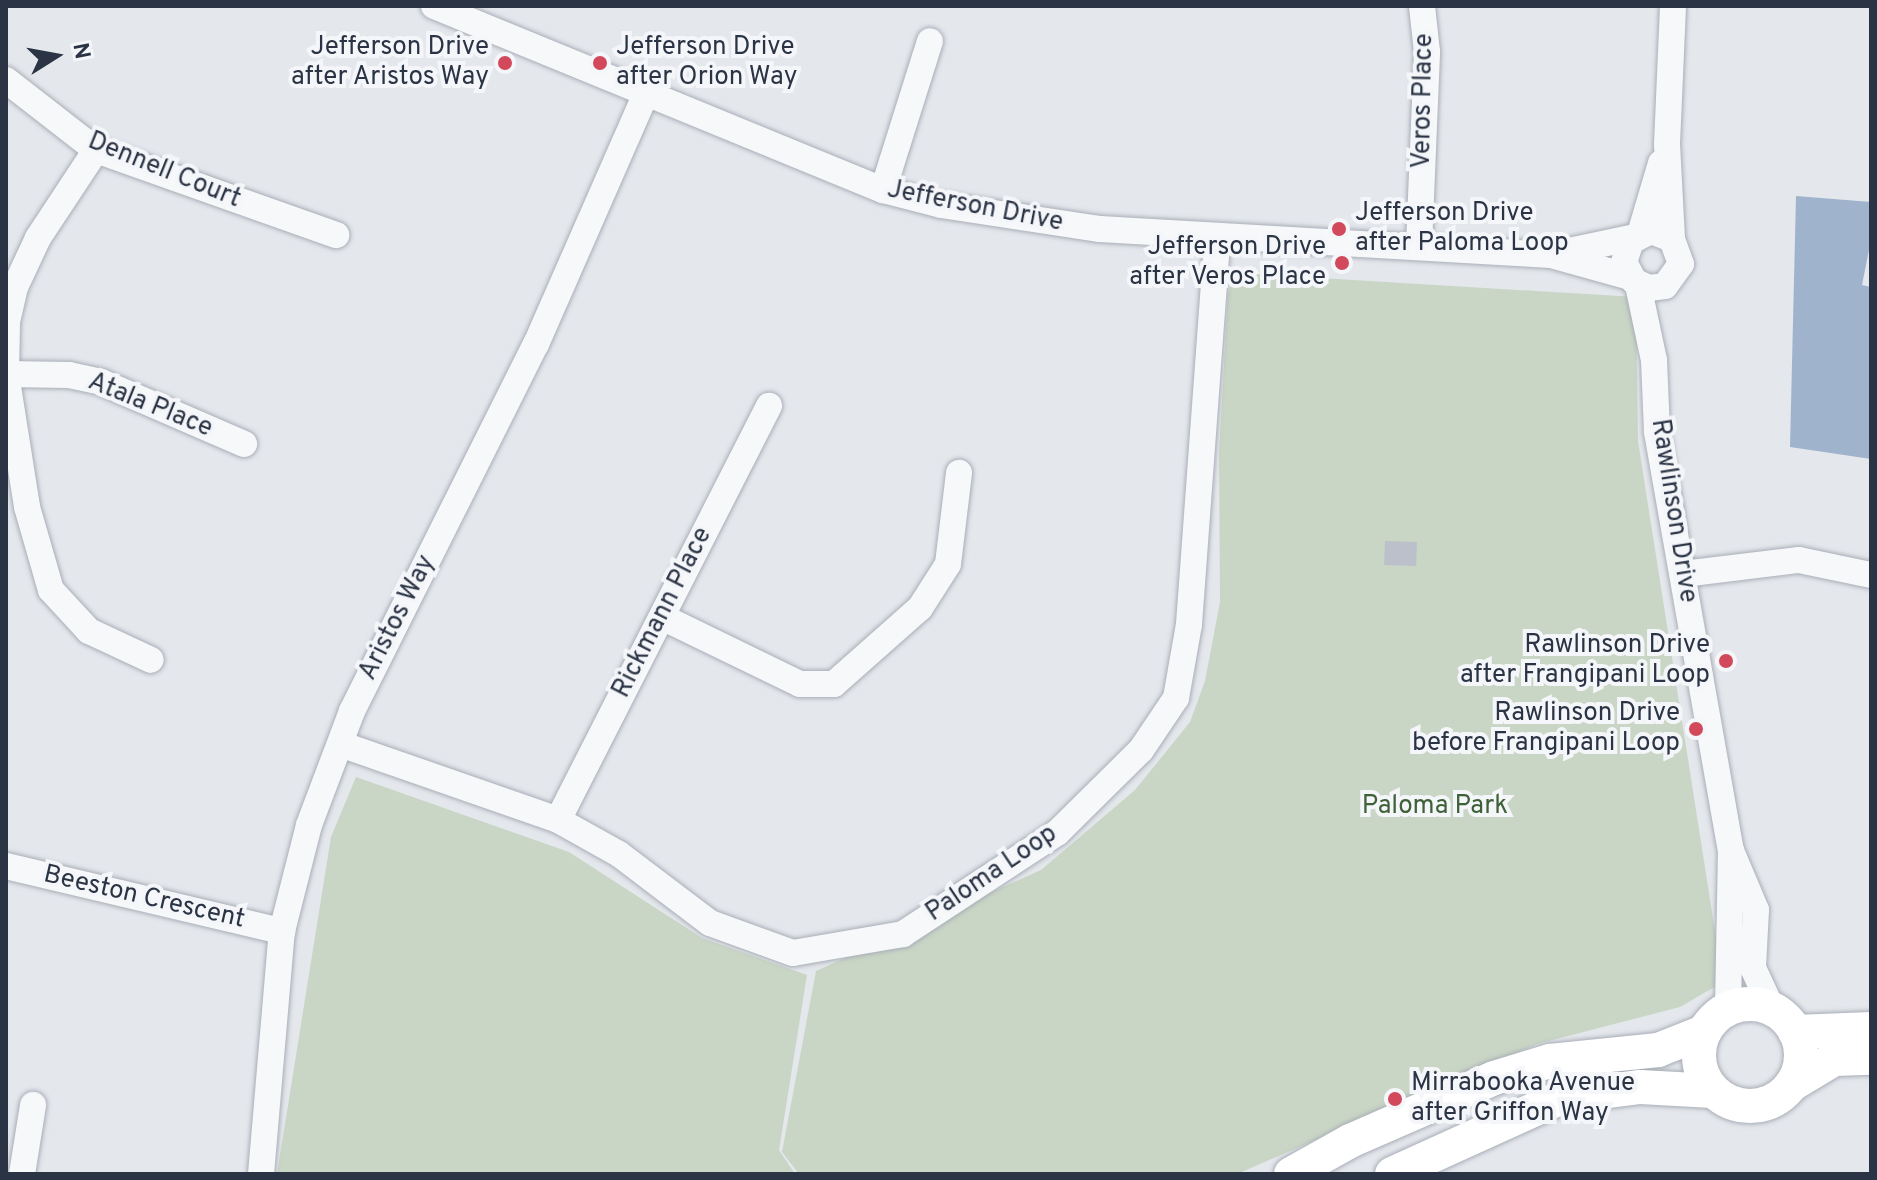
<!DOCTYPE html>
<html>
<head>
<meta charset="utf-8">
<style>
  body { margin:0 }
  #map { position:relative; width:1877px; height:1180px; overflow:hidden; background:#e4e7ec; font-family:Overpass,sans-serif }
  div>[style] { position:absolute }
  [style*='--x'] { left:calc(var(--x)*1px); top:calc(var(--y)*1px); width:calc(var(--w)*1px); rotate:calc(var(--a)*1deg) }
  .green>* { inset:0; background:#c9d6c5 }
  .water>* { inset:0; background:#9fb4cc }
  .building>* { inset:0; background:#bbc0ca; transform-origin:0 0 }
  .roads { filter:drop-shadow(0 0 2px #a9aeb7) drop-shadow(0 0 2px #a9aeb7) }
  .minor>* { height:26px; margin:-13px; padding:0 13px; transform-origin:13px; border-radius:13px; background:#f7f8fa }
  .major>* { height:34px; margin:-17px; padding:0 17px; transform-origin:17px; border-radius:17px; background:#fff }
  .major>.ring { margin:-17px; padding:0; box-sizing:content-box; background:none; border:34px solid #fff; border-radius:50% }
  .dots>* { width:22px; height:22px; translate:-50% -50%; box-sizing:border-box; border:4px solid #f4f6f9; border-radius:50% }
  span { translate:-50% -50%; white-space:nowrap; text-align:center; line-height:1.15; -webkit-text-stroke:8px #f4f6f9; paint-order:stroke }
  .poi-label { font-size:26px; color:#2b3445 }
  .right { translate:-100% -50%; text-align:right }
  .left { translate:0 -50%; text-align:left }
  .street-label { font-size:26px; color:#2b3445 }
  .park-label { font-size:26px; color:#3f6138 }
  .frame { position:absolute; inset:0; border:8px solid #2b3445; pointer-events:none }
  .north { position:absolute; left:16px; top:16px; width:80px; height:80px; -webkit-text-stroke:6px #f4f6f9; paint-order:stroke; rotate:79deg; font-size:22px; font-weight:700; line-height:32px; text-align:center; color:#2b3445 }
  .north::after { content:''; display:block; margin:auto; width:28px; height:36px; background:#2b3445; clip-path:polygon(50% 0,100% 100%,50% 72%,0 100%) }
</style>
</head>
<body>
<div id="map">
  <div class="green">
    <div style="clip-path:polygon(1254px 274px,1636px 297px,1638px 441px,1723px 982px,1680px 1007px,1537px 1044px,1237px 1174px,799px 1174px,782px 1152px,816px 971px,1041px 870px,1135px 790px,1190px 722px,1205px 681px,1220px 602px,1219px 453px,1228px 293px,1231px 285px)"></div>
    <div style="clip-path:polygon(356px 777px,569px 852px,702px 938px,807px 975px,779px 1150px,795px 1174px,277px 1174px,331px 837px)"></div>
  </div>
  <div class="water">
    <div style="clip-path:polygon(1796px 196px,1871px 202px,1871px 240px,1862px 285px,1871px 287px,1871px 459px,1790px 447px)"></div>
  </div>
  <div class="building">
    <div style="left:1385px;top:541px;width:32px;height:24px;rotate:2deg"></div>
  </div>
  <div class="roads">
    <div class="minor">
      <div style="--x:434;--y:6;--w:485;--a:22.3"></div>
      <div style="--x:883;--y:190;--w:60;--a:14.5"></div>
      <div style="--x:941;--y:205;--w:161;--a:8.6"></div>
      <div style="--x:1100;--y:229;--w:452;--a:3.3"></div>
      <div style="--x:1551;--y:255;--w:82;--a:15.6"></div>
      <div style="--x:6;--y:80;--w:114;--a:37.9"></div>
      <div style="--x:96;--y:150;--w:255;--a:19.5"></div>
      <div style="--x:96;--y:150;--w:105;--a:123.4"></div>
      <div style="--x:38;--y:238;--w:54;--a:115.1"></div>
      <div style="--x:15;--y:287;--w:37;--a:103"></div>
      <div style="--x:7;--y:323;--w:51;--a:91.1"></div>
      <div style="--x:6;--y:374;--w:135;--a:81"></div>
      <div style="--x:27;--y:507;--w:86;--a:73.9"></div>
      <div style="--x:51;--y:590;--w:56;--a:47.2"></div>
      <div style="--x:89;--y:631;--w:68;--a:25.1"></div>
      <div style="--x:883;--y:190;--w:156;--a:-72.5"></div>
      <div style="--x:1640;--y:234;--w:74;--a:-73.5"></div>
      <div style="--x:1672;--y:239;--w:22;--a:-159"></div>
      <div style="--x:1651;--y:231;--w:22;--a:153"></div>
      <div style="--x:1631;--y:241;--w:22;--a:108"></div>
      <div style="--x:1624;--y:262;--w:21;--a:62"></div>
      <div style="--x:1634;--y:281;--w:17;--a:25"></div>
      <div style="--x:1649;--y:288;--w:16;--a:-7"></div>
      <div style="--x:1665;--y:286;--w:27;--a:-54"></div>
      <div style="--x:1681;--y:264;--w:27;--a:-110"></div>
      <div style="--x:1672;--y:239;--w:95;--a:-93"></div>
      <div style="--x:1667;--y:144;--w:138;--a:-87.5"></div>
      <div style="--x:1419;--y:245;--w:193;--a:-87.6"></div>
      <div style="--x:1427;--y:52;--w:46;--a:-96.2"></div>
      <div style="--x:1555;--y:254;--w:82;--a:-12"></div>
      <div style="--x:1638;--y:285;--w:77;--a:78"></div>
      <div style="--x:1654;--y:360;--w:72;--a:87.6"></div>
      <div style="--x:1657;--y:432;--w:424;--a:80"></div>
      <div style="--x:1731;--y:850;--w:159;--a:91.1"></div>
      <div style="--x:6;--y:374;--w:63;--a:0.9"></div>
      <div style="--x:69;--y:375;--w:33;--a:12"></div>
      <div style="--x:101;--y:382;--w:156;--a:23.4"></div>
      <div style="--x:1683;--y:574;--w:117;--a:-6.9"></div>
      <div style="--x:1799;--y:560;--w:74;--a:11.8"></div>
      <div style="--x:662;--y:617;--w:153;--a:25.9"></div>
      <div style="--x:800;--y:684;--w:34;--a:0"></div>
      <div style="--x:834;--y:684;--w:115;--a:-41.5"></div>
      <div style="--x:920;--y:608;--w:52;--a:-57.5"></div>
      <div style="--x:948;--y:564;--w:92;--a:-83.1"></div>
      <div style="--x:343;--y:745;--w:228;--a:19.2"></div>
      <div style="--x:558;--y:820;--w:70;--a:29.1"></div>
      <div style="--x:619;--y:854;--w:114;--a:37.2"></div>
      <div style="--x:710;--y:923;--w:88;--a:19.9"></div>
      <div style="--x:793;--y:953;--w:112;--a:-9.8"></div>
      <div style="--x:903;--y:934;--w:184;--a:-33.3"></div>
      <div style="--x:1057;--y:833;--w:118;--a:-44.7"></div>
      <div style="--x:1141;--y:750;--w:63;--a:-56.1"></div>
      <div style="--x:1176;--y:698;--w:75;--a:-80"></div>
      <div style="--x:1189;--y:624;--w:386;--a:-85.8"></div>
      <div style="--x:558;--y:820;--w:465;--a:-63"></div>
      <div style="--x:1732;--y:853;--w:62;--a:67.2"></div>
      <div style="--x:1756;--y:910;--w:58;--a:93"></div>
      <div style="--x:1753;--y:968;--w:45;--a:65.1"></div>
      <div style="--x:6;--y:866;--w:284;--a:13.3"></div>
      <div style="--x:22;--y:1174;--w:70;--a:-80.9"></div>
      <div style="--x:261;--y:1174;--w:244;--a:-85.1"></div>
      <div style="--x:282;--y:931;--w:109;--a:-75.7"></div>
      <div style="--x:309;--y:825;--w:122;--a:-69.3"></div>
      <div style="--x:352;--y:711;--w:411;--a:-63.4"></div>
      <div style="--x:536;--y:344;--w:273;--a:-66.3"></div>
    </div>
    <div class="major">
      <div class="ring" style="left:1699px;top:1004px;width:68px;height:68px"></div>
      <div style="--x:1795;--y:1032;--w:76;--a:-2.3"></div>
      <div style="--x:1791;--y:1085;--w:50;--a:-31.2"></div>
      <div style="--x:1834;--y:1059;--w:37;--a:-2"></div>
      <div style="--x:1291;--y:1174;--w:68;--a:-29.2"></div>
      <div style="--x:1350;--y:1141;--w:157;--a:-23.6"></div>
      <div style="--x:1494;--y:1078;--w:59;--a:-16.9"></div>
      <div style="--x:1550;--y:1061;--w:109;--a:-5.8"></div>
      <div style="--x:1658;--y:1050;--w:49;--a:-21.4"></div>
      <div style="--x:1392;--y:1174;--w:187;--a:-24.4"></div>
      <div style="--x:1562;--y:1097;--w:79;--a:-7.3"></div>
      <div style="--x:1640;--y:1087;--w:73;--a:3.1"></div>
    </div>
  </div>
  <div class="dots">
    <div style="left:505px;top:63px;background:#d1495b"></div>
    <div style="left:600px;top:63px;background:#d1495b"></div>
    <div style="left:1339px;top:229px;background:#d1495b"></div>
    <div style="left:1342px;top:263px;background:#d1495b"></div>
    <div style="left:1726px;top:661px;background:#d1495b"></div>
    <div style="left:1696px;top:729px;background:#d1495b"></div>
    <div style="left:1395px;top:1099px;background:#d1495b"></div>
  </div>
  <div class="poi-label">
    <span class="right" style="left:489px;top:63px">Jefferson Drive<br>after Aristos Way</span>
    <span class="left" style="left:616px;top:63px">Jefferson Drive<br>after Orion Way</span>
    <span class="left" style="left:1355px;top:229px">Jefferson Drive<br>after Paloma Loop</span>
    <span class="right" style="left:1326px;top:263px">Jefferson Drive<br>after Veros Place</span>
    <span class="right" style="left:1710px;top:661px">Rawlinson Drive<br>after Frangipani Loop</span>
    <span class="right" style="left:1680px;top:729px">Rawlinson Drive<br>before Frangipani Loop</span>
    <span class="left" style="left:1411px;top:1099px">Mirrabooka Avenue<br>after Griffon Way</span>
  </div>
  <div class="street-label">
    <span style="left:1424px;top:101px;rotate:-89deg">Veros Place</span>
    <span style="left:164px;top:171px;rotate:22deg">Dennell Court</span>
    <span style="left:975px;top:207px;rotate:11deg">Jefferson Drive</span>
    <span style="left:150px;top:406px;rotate:22deg">Atala Place</span>
    <span style="left:1673px;top:511px;rotate:81deg">Rawlinson Drive</span>
    <span style="left:663px;top:613px;rotate:-63deg">Rickmann Place</span>
    <span style="left:398px;top:618px;rotate:-63deg">Aristos Way</span>
    <span style="left:992px;top:874px;rotate:-34deg">Paloma Loop</span>
    <span style="left:144px;top:898px;rotate:13deg">Beeston Crescent</span>
  </div>
  <div class="park-label">
    <span style="left:1435px;top:807px">Paloma Park</span>
  </div>
  <div class="frame"></div>
  <div class="north">N</div>
</div>
</body>
</html>
